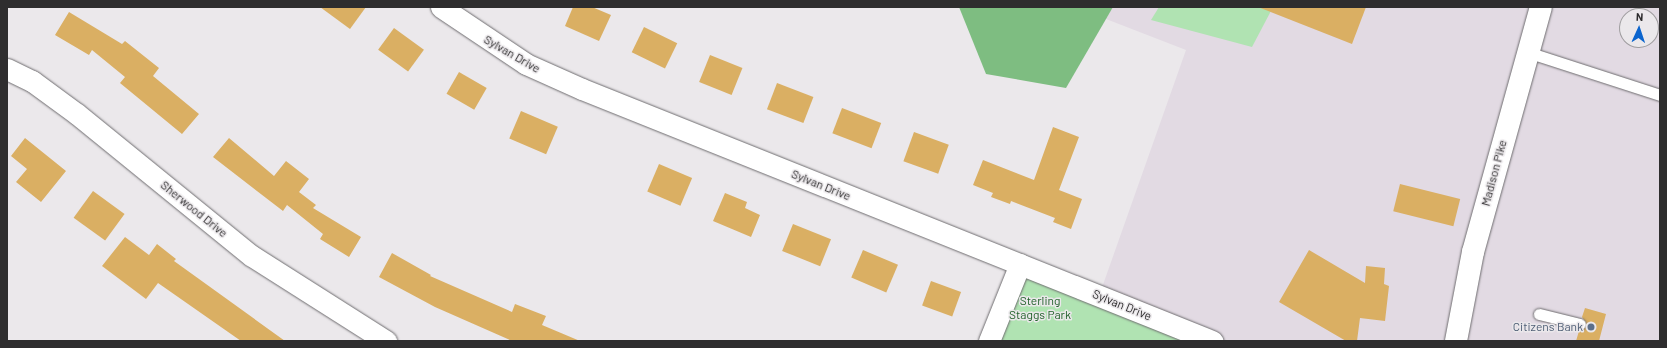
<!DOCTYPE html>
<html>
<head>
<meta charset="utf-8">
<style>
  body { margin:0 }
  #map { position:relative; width:1667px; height:348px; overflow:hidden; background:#ebe8eb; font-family:Barlow,sans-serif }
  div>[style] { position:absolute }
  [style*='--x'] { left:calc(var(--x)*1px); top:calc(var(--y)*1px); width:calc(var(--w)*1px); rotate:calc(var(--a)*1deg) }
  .built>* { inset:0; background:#e2dae3 }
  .green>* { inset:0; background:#b0e3b2 }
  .forest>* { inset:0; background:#7ebd81 }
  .building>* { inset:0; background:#daaf63; transform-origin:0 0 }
  .roads { filter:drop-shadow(0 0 1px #6e6c6f) drop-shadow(0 0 1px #6e6c6f) }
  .service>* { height:11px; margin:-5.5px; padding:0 5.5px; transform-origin:5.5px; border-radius:5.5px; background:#fff }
  .minor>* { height:21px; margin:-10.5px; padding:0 10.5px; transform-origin:10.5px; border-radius:10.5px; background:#fff }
  .secondary>* { height:22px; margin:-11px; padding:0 11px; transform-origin:11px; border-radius:11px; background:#fff }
  .dots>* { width:11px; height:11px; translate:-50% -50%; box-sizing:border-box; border:2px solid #ebe8eb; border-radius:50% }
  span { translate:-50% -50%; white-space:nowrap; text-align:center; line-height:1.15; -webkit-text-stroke:3px #ebe8eb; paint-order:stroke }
  .street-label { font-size:12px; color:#2e2d2e }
  .park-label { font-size:12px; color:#1f6028 }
  .service-label { font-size:12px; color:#4e5e75 }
  .right { translate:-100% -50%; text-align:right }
  .frame { position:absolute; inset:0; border:8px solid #2e2d2e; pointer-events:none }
  .north { position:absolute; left:1619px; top:8px; width:40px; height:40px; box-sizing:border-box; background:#ebe8eb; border:1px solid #9f9d9f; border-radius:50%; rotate:3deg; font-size:11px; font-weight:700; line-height:16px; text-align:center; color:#2e2d2e }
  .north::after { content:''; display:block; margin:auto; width:14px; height:18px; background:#0c65ce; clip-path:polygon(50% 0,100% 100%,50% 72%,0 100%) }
</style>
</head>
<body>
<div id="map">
  <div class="built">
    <div style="clip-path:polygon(evenodd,1113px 7px,1660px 7px,1660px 341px,1212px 341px,1099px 296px,1186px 50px,1106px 19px,1113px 7px,1627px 16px,1651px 16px,1651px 40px,1627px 40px,1627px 16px)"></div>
  </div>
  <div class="green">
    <div style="clip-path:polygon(1159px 7px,1273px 7px,1252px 47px,1151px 20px)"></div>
    <div style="clip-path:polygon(1020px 264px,1212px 341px,989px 341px)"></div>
  </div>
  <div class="forest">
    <div style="clip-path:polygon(959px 7px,1113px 7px,1066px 88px,986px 74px)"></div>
  </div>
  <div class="building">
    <div style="clip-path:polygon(320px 7px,366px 7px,350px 29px)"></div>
    <div style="clip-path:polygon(573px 7px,592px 7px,611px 15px,599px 41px,565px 26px)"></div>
    <div style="clip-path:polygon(1258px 7px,1366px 7px,1352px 44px)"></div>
    <div style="clip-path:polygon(69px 12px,122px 44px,125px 41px,159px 68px,153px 76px,199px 114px,182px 134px,120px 83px,125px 77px,92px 50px,89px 55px,55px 35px)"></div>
    <div style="left:644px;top:27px;width:37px;height:28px;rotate:26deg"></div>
    <div style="left:394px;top:28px;width:37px;height:27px;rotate:36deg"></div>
    <div style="left:710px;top:55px;width:35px;height:29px;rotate:22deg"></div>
    <div style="left:459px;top:72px;width:32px;height:25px;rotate:30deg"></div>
    <div style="left:777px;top:83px;width:39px;height:28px;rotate:21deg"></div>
    <div style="left:842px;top:108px;width:42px;height:27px;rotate:21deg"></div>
    <div style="left:521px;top:111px;width:40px;height:30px;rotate:23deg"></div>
    <div style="clip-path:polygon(1053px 127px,1079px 137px,1059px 190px,1082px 199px,1071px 229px,1053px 222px,1055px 218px,1011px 201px,1010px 204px,991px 197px,993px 193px,973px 185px,983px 160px,1034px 180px)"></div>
    <div style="left:914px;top:132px;width:37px;height:31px;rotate:20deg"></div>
    <div style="clip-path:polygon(25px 138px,66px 171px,41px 202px,16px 182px,27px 169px,11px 156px)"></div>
    <div style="clip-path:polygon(229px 138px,274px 176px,286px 161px,309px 179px,299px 192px,316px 205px,313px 208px,361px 237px,349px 257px,320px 239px,323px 234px,287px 205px,283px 211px,213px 157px)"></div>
    <div style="left:659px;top:164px;width:36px;height:30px;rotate:23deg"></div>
    <div style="left:1400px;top:184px;width:62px;height:28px;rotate:14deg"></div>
    <div style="left:93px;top:191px;width:39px;height:33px;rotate:36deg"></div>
    <div style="clip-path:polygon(725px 193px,747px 202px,745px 208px,760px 215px,751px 237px,713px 221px)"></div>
    <div style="left:793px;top:224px;width:41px;height:29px;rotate:22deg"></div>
    <div style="clip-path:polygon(125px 237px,149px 255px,157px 244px,176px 259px,174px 261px,285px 341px,241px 341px,158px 283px,146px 299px,102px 266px)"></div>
    <div style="left:863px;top:250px;width:38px;height:30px;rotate:23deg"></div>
    <div style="clip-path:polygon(1309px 250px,1365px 283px,1366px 266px,1385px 268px,1384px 284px,1389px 286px,1385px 321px,1360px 318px,1357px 341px,1346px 341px,1279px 302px)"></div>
    <div style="clip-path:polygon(392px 253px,431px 275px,430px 276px,512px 312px,515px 304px,546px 316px,542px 325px,580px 341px,512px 341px,435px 307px,379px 277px)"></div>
    <div style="left:931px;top:281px;width:32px;height:26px;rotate:20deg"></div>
    <div style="clip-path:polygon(1585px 308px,1606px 314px,1599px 341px,1576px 341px,1579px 331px,1587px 326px,1582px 317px)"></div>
  </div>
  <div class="roads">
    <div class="service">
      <div style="--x:1527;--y:52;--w:140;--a:17.9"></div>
      <div style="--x:1539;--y:314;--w:42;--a:13.7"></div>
    </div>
    <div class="minor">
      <div style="--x:441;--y:7;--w:102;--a:33.8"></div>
      <div style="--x:526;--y:64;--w:61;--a:24.1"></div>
      <div style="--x:582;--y:89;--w:679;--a:21.8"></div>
      <div style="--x:7;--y:69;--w:28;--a:26"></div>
      <div style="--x:32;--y:81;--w:56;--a:36.3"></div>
      <div style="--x:77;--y:114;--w:225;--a:39.1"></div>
      <div style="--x:252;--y:256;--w:159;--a:32.4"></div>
      <div style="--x:989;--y:341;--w:83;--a:-68.1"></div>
    </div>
    <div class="secondary">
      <div style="--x:1456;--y:341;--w:91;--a:-79.2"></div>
      <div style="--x:1473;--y:252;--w:254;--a:-74.5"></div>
    </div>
  </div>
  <div class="dots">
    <div style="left:1591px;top:327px;background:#5c6f8a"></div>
  </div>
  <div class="street-label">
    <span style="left:512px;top:54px;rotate:30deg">Sylvan Drive</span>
    <span style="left:1494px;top:173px;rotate:-75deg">Madison Pike</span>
    <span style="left:821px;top:185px;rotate:22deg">Sylvan Drive</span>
    <span style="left:194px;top:209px;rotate:39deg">Sherwood Drive</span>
    <span style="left:1122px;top:305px;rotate:22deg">Sylvan Drive</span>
  </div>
  <div class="park-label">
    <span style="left:1040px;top:308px">Sterling<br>Staggs Park</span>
  </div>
  <div class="service-label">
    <span class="right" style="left:1583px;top:327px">Citizens Bank</span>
  </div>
  <div class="frame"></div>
  <div class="north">N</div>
</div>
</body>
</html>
